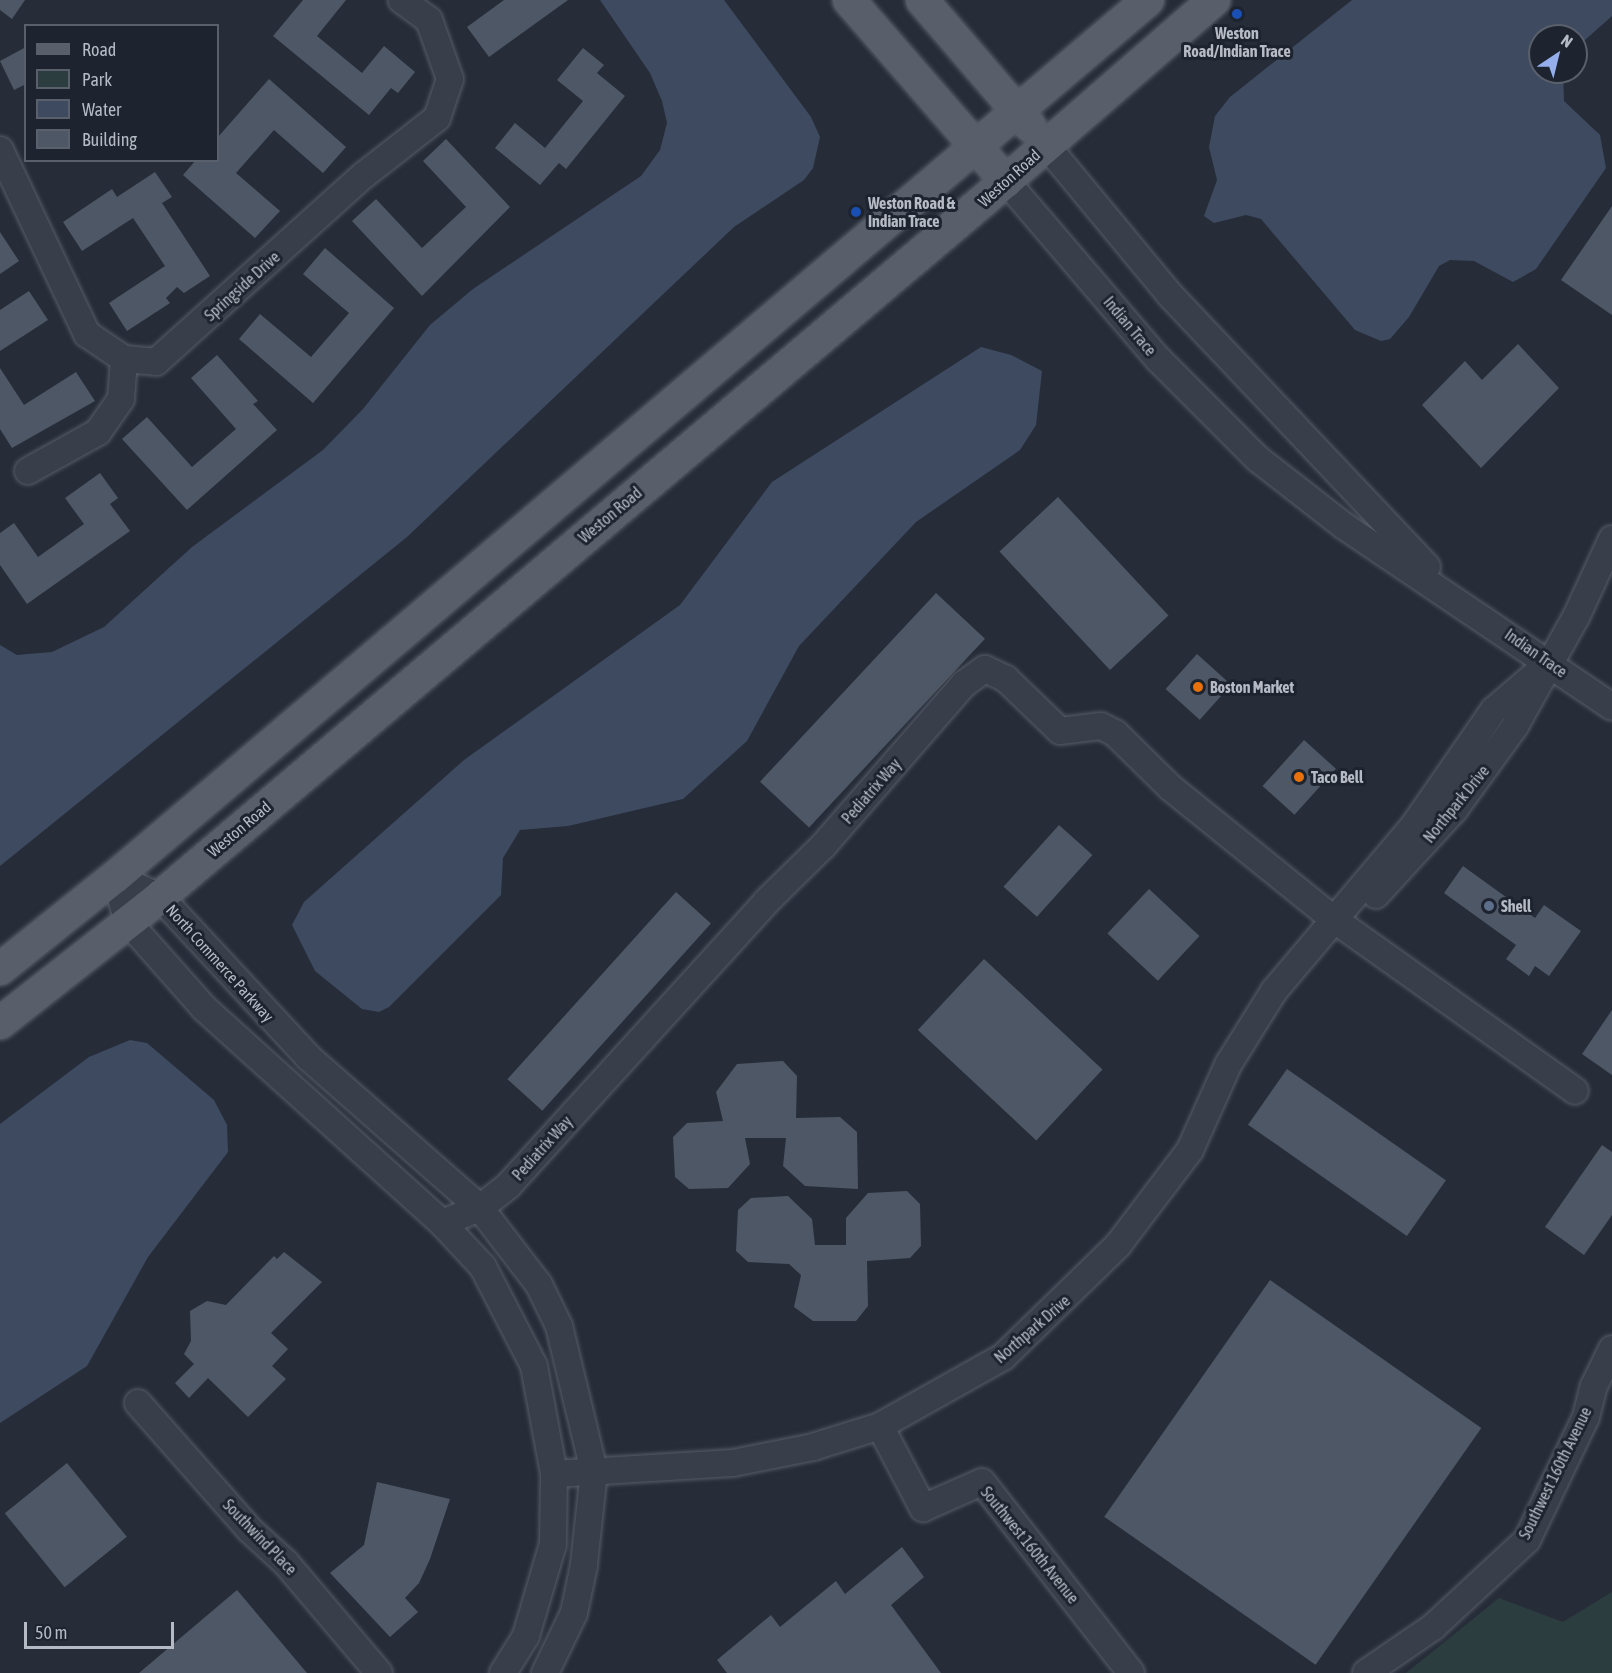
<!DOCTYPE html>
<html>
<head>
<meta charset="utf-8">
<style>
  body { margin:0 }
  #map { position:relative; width:1612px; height:1673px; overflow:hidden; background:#262d39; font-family:"Asap Condensed",sans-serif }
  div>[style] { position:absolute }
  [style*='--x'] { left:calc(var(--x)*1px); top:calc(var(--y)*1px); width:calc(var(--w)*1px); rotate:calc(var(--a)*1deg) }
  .green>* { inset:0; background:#2c3d3f }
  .water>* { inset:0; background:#3d4a60 }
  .building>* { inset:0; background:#4e5765; transform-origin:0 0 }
  .roads { filter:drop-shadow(0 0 2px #575d68) drop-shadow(0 0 2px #575d68) }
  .minor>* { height:26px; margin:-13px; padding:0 13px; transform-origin:13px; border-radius:13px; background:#393f4a }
  .major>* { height:32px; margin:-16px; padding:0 16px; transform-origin:16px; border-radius:16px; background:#585e6a }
  .dots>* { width:16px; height:16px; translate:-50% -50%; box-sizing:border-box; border:3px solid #1e242f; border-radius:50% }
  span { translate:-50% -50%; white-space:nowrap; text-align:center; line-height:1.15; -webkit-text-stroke:6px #1e242f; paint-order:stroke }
  .poi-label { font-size:16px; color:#b5bac5; font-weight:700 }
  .left { translate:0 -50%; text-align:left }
  .street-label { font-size:16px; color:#b5bac5 }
  .legend { position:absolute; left:24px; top:24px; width:195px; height:138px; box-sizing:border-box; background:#1e242f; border:2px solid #5a606b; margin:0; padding:8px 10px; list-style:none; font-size:18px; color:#b5bac5 }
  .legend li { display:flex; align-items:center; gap:12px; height:30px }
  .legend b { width:30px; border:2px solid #5a606b }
  .north { position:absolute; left:1528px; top:24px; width:60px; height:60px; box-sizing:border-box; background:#1e242f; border:2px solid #5a606b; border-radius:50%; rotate:35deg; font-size:16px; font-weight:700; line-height:24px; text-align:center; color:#b5bac5 }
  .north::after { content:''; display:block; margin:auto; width:21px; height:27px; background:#94afeb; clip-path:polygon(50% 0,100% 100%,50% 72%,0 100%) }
  .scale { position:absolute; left:24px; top:1622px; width:150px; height:27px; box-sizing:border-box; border:3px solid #b5bac5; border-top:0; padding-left:8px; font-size:18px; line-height:21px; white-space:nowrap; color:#b5bac5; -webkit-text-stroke:4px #1e242f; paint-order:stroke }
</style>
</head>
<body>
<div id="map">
  <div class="green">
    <div style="clip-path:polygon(1612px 1592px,1612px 1673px,1406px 1673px,1499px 1598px,1563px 1622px)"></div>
  </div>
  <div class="water">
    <div style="clip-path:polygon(600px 0,724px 0,811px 117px,820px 137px,813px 168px,804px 180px,734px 227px,407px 537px,0 866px,0 645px,17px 655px,52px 652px,104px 627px,192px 547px,323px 450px,363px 409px,430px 325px,473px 289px,641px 176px,660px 150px,667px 123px,662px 101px,650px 73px)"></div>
    <div style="clip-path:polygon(1352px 0,1612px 0,1612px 16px,1576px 48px,1576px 36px,1540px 36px,1540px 72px,1563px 72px,1564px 101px,1600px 135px,1606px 168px,1536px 269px,1513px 282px,1474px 261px,1450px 260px,1439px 266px,1409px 317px,1390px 339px,1381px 341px,1355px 330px,1261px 219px,1246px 215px,1214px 223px,1204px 216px,1217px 180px,1209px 147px,1215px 116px,1230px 97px)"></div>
    <div style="clip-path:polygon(981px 347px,1011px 355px,1042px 371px,1036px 425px,1020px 450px,916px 522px,799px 646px,747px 741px,683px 799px,568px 826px,520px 830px,503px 858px,501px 895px,389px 1007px,379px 1012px,362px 1009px,315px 971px,292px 925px,304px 902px,464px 760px,680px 605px,772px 482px)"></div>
    <div style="clip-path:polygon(130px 1040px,147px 1043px,214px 1100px,227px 1125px,228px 1152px,148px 1257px,87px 1366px,0 1423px,0 1124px,89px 1057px)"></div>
  </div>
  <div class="building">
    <div style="clip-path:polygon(0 0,25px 0,12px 19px,0 10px)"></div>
    <div style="clip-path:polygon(303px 0,346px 0,317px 36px,362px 73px,384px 46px,415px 72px,398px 93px,391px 88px,369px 115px,273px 36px)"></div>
    <div style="clip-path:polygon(504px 0,568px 0,489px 57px,467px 27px)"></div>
    <div style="clip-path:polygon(26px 47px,26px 84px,14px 90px,0 61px)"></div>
    <div style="clip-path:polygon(583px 48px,604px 65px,597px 73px,625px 96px,566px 169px,559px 163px,540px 185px,495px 148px,515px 123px,545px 148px,583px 101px,557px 80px)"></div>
    <div style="clip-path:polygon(269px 79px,346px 147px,323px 173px,274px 130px,236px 173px,280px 211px,255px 238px,183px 175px,196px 160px,218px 160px,218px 137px)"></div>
    <div style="clip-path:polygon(446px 139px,510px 207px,422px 296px,352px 221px,376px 199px,422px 248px,466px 207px,423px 161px)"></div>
    <div style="clip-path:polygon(155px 172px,172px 197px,162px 203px,210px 276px,184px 293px,177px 287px,166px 298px,170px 303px,127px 331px,109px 303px,165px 266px,133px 218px,82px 251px,63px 222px,112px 189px,117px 197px)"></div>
    <div style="clip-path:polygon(1612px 206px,1612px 315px,1561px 280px)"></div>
    <div style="clip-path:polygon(0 232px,19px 261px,0 274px)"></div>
    <div style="clip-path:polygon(325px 248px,394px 308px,313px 403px,239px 339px,260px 314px,311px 357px,349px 313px,303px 274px)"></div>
    <div style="clip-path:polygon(29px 291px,48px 320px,0 351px,0 310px)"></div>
    <div style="clip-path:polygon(1518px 344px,1559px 388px,1481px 468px,1422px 405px,1465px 361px,1482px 380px)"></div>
    <div style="clip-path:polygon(217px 355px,258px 401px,253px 404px,277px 430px,187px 510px,122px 439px,147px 417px,192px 467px,236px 429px,191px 378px)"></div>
    <div style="clip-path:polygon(0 368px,24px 405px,76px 372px,95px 401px,12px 448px,0 429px)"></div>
    <div style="clip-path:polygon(100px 473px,118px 498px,110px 504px,130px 531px,27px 604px,0 565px,0 533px,14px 523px,38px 557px,84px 524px,65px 498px)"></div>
    <div style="left:1058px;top:497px;width:162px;height:80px;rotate:47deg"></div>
    <div style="left:936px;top:593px;width:67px;height:258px;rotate:43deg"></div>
    <div style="left:1197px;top:654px;width:46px;height:47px;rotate:42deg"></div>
    <div style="left:1304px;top:740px;width:43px;height:62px;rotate:42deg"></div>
    <div style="left:1059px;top:825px;width:45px;height:83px;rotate:42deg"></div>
    <div style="clip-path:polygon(1463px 866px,1535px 918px,1544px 905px,1581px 931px,1549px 976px,1535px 966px,1529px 976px,1506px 959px,1516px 945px,1444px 893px)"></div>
    <div style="left:1149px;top:889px;width:69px;height:61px;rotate:43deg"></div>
    <div style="left:676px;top:892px;width:47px;height:252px;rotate:42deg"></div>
    <div style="left:984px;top:959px;width:162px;height:97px;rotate:43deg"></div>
    <div style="clip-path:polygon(1612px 1010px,1612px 1075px,1582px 1054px)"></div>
    <div style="clip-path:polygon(783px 1061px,797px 1076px,796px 1118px,840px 1117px,857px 1132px,858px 1189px,805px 1186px,783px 1166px,786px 1138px,745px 1138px,750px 1164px,728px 1188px,689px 1189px,675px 1177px,673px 1137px,687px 1123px,723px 1121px,716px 1092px,737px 1064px)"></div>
    <div style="left:1287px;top:1069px;width:194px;height:68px;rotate:35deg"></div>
    <div style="clip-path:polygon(1602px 1145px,1612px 1152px,1612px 1215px,1584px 1255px,1545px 1227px)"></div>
    <div style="clip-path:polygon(907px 1191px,920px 1204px,921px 1246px,910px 1258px,867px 1261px,868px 1306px,856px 1321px,813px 1321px,794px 1307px,801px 1275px,789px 1264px,748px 1262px,736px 1251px,738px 1210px,751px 1198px,788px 1196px,812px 1219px,815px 1245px,846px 1245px,846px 1218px,868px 1193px)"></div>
    <div style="clip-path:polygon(284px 1252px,322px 1282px,271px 1333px,288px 1349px,272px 1366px,286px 1379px,248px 1417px,208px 1378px,189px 1398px,175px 1383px,194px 1364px,184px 1354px,191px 1341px,190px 1311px,207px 1301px,226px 1305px,274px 1256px,277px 1259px)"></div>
    <div style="left:1270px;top:1280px;width:258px;height:289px;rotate:35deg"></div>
    <div style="left:67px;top:1463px;width:95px;height:80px;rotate:51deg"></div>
    <div style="clip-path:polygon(377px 1482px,450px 1499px,430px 1559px,419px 1583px,405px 1598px,418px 1612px,390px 1637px,330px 1573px,364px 1545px)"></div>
    <div style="clip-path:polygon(902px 1547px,924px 1577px,891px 1605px,941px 1673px,727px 1673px,717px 1660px,771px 1615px,780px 1627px,836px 1581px,845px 1594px)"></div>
    <div style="clip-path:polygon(237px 1590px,307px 1673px,139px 1673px)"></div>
  </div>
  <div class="roads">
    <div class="minor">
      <div style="--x:1046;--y:145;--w:195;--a:50.4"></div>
      <div style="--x:1170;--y:295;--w:374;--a:46.6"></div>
      <div style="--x:0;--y:150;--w:204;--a:64.7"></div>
      <div style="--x:87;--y:334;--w:45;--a:34"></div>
      <div style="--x:124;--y:359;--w:32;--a:5"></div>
      <div style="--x:156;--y:362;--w:280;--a:-42"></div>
      <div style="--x:364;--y:175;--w:93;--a:-38"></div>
      <div style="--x:437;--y:118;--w:41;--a:-71.6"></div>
      <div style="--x:450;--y:79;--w:63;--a:-109.6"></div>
      <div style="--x:429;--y:20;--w:34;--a:-144"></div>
      <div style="--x:1006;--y:181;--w:235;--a:49.5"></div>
      <div style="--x:1159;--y:360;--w:140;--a:45"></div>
      <div style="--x:1258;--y:459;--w:109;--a:37.9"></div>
      <div style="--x:1344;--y:526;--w:323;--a:34"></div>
      <div style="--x:28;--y:471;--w:80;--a:-29.1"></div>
      <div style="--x:98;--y:432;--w:40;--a:-55.1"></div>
      <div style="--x:121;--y:399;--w:40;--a:-85.7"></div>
      <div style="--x:115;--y:877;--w:49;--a:24"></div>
      <div style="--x:160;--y:897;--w:218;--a:47.2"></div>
      <div style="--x:308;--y:1057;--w:229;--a:41.3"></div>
      <div style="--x:480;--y:1208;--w:97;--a:52.5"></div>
      <div style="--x:539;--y:1285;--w:46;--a:64"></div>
      <div style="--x:559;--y:1326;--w:149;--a:76.4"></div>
      <div style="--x:594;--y:1471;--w:95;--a:96.1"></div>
      <div style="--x:584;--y:1565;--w:49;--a:101.8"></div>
      <div style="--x:574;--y:1613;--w:67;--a:115.8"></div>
      <div style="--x:115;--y:877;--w:47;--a:73.9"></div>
      <div style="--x:128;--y:922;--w:115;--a:48.5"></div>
      <div style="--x:204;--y:1008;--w:321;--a:42.1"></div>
      <div style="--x:442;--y:1223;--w:60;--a:47"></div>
      <div style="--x:483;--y:1267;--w:111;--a:62.7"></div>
      <div style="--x:534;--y:1366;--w:110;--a:79.5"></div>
      <div style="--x:554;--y:1474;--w:70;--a:90.8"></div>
      <div style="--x:553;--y:1544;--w:96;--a:106.4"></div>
      <div style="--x:526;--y:1636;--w:44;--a:121.9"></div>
      <div style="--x:1376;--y:895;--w:115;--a:-47.5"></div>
      <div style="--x:1454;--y:810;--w:104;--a:-54"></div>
      <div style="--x:1515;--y:726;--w:125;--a:-60.8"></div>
      <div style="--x:1576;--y:617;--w:86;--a:-65.2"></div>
      <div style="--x:442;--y:1223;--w:41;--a:-21.5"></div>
      <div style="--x:480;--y:1208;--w:36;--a:-38"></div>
      <div style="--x:508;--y:1186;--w:384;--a:-47.7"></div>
      <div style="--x:766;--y:902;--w:80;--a:-44.5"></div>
      <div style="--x:823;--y:846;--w:215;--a:-49"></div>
      <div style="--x:964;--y:684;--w:26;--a:-36"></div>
      <div style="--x:985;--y:669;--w:23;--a:25"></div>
      <div style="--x:1006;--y:679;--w:75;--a:43.9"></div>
      <div style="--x:1060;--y:731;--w:41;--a:-7"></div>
      <div style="--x:1101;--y:726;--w:16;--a:27"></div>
      <div style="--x:1115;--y:733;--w:78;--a:44.5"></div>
      <div style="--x:1171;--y:788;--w:212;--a:38.9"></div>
      <div style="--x:1336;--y:921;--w:293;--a:35.4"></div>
      <div style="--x:138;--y:1403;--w:169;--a:48.6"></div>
      <div style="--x:250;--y:1530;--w:49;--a:42.5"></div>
      <div style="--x:286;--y:1563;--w:144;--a:49.8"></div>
      <div style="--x:880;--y:1426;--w:93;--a:62.3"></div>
      <div style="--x:923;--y:1508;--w:64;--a:-23.8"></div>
      <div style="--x:982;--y:1482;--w:242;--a:52"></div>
      <div style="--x:554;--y:1474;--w:179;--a:-3.5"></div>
      <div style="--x:733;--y:1463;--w:82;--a:-11.3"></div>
      <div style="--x:813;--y:1447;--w:70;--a:-17.4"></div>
      <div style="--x:880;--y:1426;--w:141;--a:-29.3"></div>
      <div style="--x:1003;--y:1357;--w:161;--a:-44.2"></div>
      <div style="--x:1118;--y:1245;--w:119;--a:-52.8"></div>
      <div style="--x:1190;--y:1150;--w:95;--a:-65.9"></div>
      <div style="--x:1229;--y:1063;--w:85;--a:-58"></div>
      <div style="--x:1274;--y:991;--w:219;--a:-49.8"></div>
      <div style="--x:1415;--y:824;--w:139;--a:-55.3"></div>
      <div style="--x:1494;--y:710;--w:74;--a:-40.6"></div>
      <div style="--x:1366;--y:1673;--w:81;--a:-34.5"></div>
      <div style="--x:1433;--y:1627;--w:128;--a:-42.8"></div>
      <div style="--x:1527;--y:1540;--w:136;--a:-64.4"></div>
      <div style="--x:1586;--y:1417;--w:32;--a:-76"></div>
      <div style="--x:1594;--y:1386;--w:41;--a:-64.1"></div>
    </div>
    <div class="major">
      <div style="--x:849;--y:0;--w:240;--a:49.1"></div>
      <div style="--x:922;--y:0;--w:166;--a:49.4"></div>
      <div style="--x:0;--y:969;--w:147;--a:-38.7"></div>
      <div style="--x:115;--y:877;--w:1355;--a:-40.33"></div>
      <div style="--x:0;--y:1023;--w:204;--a:-38.2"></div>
      <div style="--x:160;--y:897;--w:1079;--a:-40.23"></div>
      <div style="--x:984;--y:200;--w:305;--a:-41"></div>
    </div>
  </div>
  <div class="dots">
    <div style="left:1237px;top:14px;background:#1a4fb4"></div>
    <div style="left:856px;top:212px;background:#1a4fb4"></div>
    <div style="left:1198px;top:687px;background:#e8710a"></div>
    <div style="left:1299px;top:777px;background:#e8710a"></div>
    <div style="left:1489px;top:906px;background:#5c6f8a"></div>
  </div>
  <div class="poi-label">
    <span style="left:1237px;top:42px">Weston<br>Road/Indian Trace</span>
    <span class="left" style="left:868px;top:212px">Weston Road &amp;<br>Indian Trace</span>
    <span class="left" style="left:1210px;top:687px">Boston Market</span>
    <span class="left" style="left:1311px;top:777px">Taco Bell</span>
    <span class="left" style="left:1501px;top:906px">Shell</span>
  </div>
  <div class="street-label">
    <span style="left:1009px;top:178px;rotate:-42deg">Weston Road</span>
    <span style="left:242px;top:286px;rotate:-42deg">Springside Drive</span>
    <span style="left:1130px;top:326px;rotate:50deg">Indian Trace</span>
    <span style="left:610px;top:515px;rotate:-40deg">Weston Road</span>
    <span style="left:1536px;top:653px;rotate:35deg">Indian Trace</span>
    <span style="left:871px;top:791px;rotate:-49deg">Pediatrix Way</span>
    <span style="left:1456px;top:804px;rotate:-51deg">Northpark Drive</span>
    <span style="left:239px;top:829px;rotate:-40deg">Weston Road</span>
    <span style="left:220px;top:963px;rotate:48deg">North Commerce Parkway</span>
    <span style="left:542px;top:1148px;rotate:-48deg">Pediatrix Way</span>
    <span style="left:1032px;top:1329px;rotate:-41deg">Northpark Drive</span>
    <span style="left:1555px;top:1473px;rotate:-64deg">Southwest 160th Avenue</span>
    <span style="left:260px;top:1537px;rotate:46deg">Southwind Place</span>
    <span style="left:1030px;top:1545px;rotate:51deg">Southwest 160th Avenue</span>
  </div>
  <ul class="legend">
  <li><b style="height:8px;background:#585e6a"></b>Road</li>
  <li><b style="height:16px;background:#2c3d3f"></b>Park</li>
  <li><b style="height:16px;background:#3d4a60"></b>Water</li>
  <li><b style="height:16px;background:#4e5765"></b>Building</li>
  </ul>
  <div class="north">N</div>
  <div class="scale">50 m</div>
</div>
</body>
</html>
